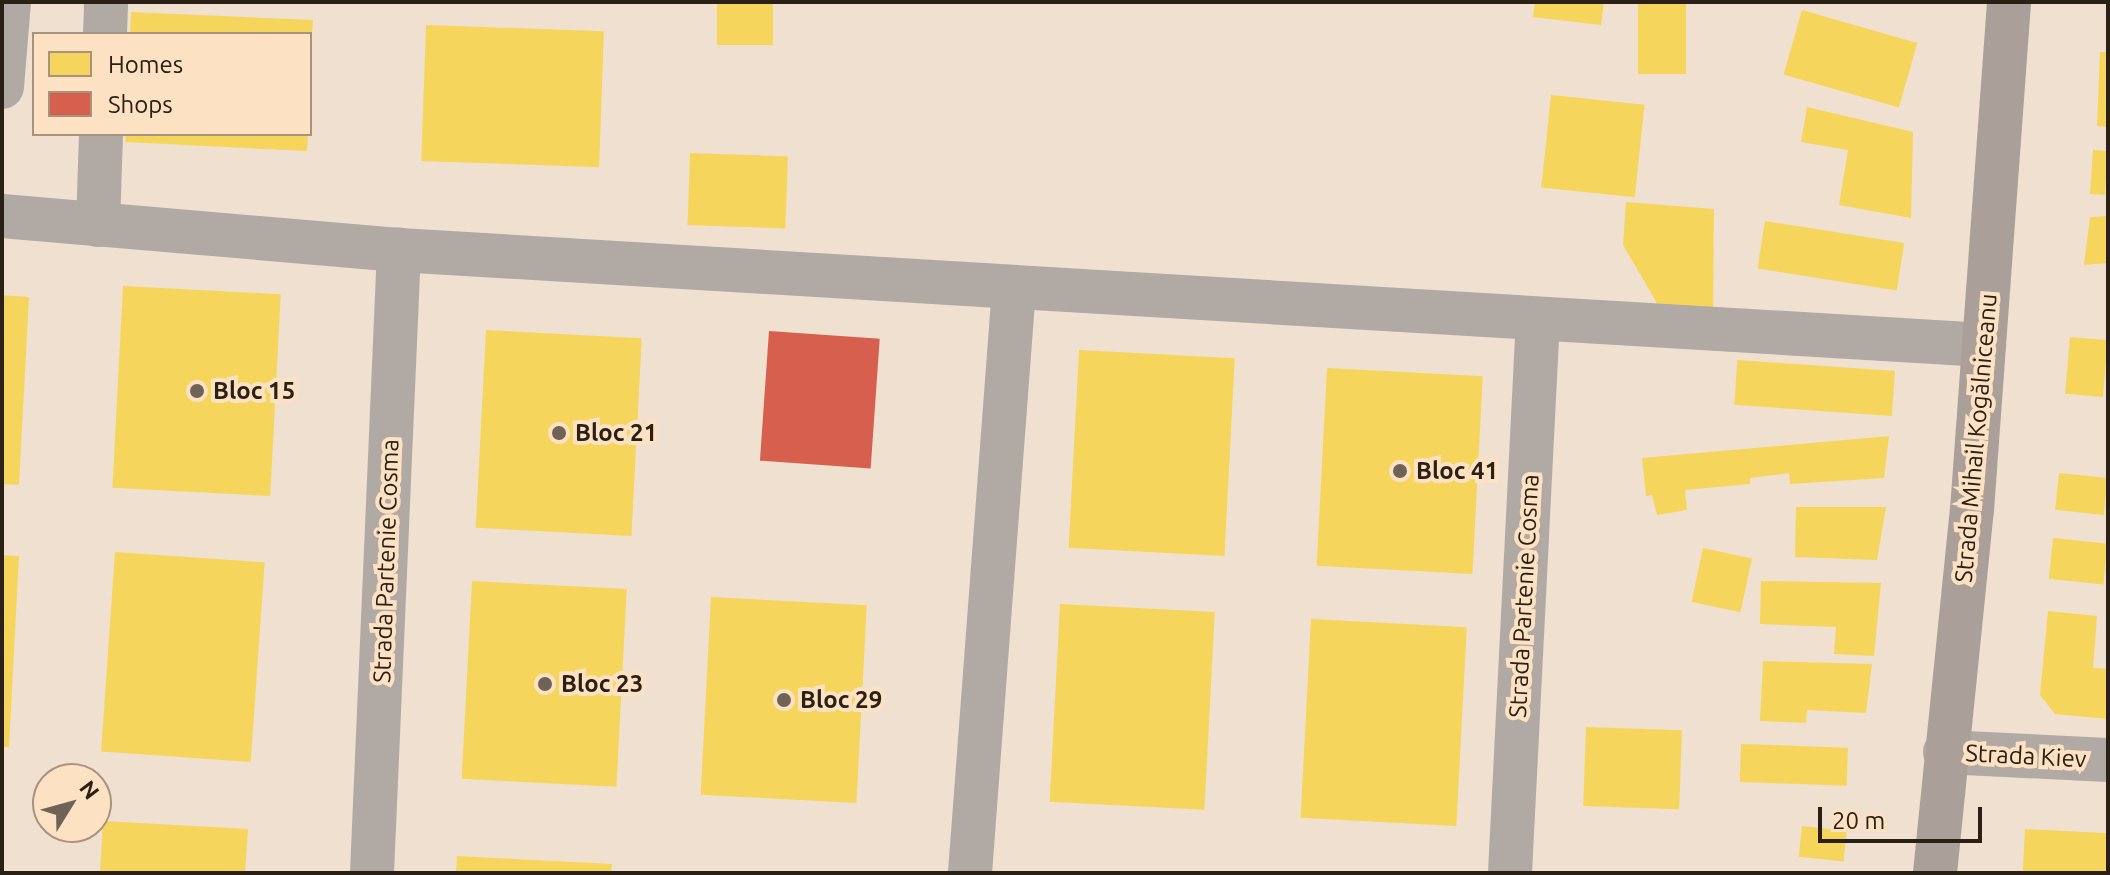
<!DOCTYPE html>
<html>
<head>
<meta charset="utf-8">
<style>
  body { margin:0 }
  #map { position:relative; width:2110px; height:875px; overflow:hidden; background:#efe0d0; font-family:Ubuntu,sans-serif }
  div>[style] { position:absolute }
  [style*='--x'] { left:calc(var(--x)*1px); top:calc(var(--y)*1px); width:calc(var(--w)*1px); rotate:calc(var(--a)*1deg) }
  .homes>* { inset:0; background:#f6d55c; transform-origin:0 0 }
  .shops>* { inset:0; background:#d6604d; transform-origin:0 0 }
  .minor>* { height:44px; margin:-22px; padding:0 22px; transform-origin:22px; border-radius:22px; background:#b1a9a3 }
  .major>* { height:44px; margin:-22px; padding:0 22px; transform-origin:22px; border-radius:22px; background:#aba099 }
  .dots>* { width:22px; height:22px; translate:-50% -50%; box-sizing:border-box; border:4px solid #fce1c3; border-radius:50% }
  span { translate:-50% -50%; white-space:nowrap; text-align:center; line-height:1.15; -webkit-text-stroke:8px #fce1c3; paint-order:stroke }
  .poi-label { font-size:24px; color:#2a2016; font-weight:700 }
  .left { translate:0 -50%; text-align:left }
  .street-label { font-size:24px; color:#2a2016 }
  .frame { position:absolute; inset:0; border:4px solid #2a2016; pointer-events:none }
  .legend { position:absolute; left:32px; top:32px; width:280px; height:104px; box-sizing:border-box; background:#fce1c3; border:2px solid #a8947e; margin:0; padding:10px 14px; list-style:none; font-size:24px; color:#2a2016 }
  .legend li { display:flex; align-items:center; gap:16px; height:40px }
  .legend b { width:40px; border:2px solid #a8947e }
  .north { position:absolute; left:32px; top:763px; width:80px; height:80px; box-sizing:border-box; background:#fce1c3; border:2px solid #a8947e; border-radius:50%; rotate:53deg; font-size:22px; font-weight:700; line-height:32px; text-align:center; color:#2a2016 }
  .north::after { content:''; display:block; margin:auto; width:28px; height:36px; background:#6f6357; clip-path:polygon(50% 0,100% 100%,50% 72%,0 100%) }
  .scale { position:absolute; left:1818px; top:807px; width:164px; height:36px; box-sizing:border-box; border:4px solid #2a2016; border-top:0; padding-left:10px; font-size:24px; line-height:28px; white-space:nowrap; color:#2a2016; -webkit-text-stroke:6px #fce1c3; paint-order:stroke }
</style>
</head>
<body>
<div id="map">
  <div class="homes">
    <div style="left:717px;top:2px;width:56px;height:43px"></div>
    <div style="clip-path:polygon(1535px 2px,1604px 2px,1601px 25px,1533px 17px)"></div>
    <div style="left:1638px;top:2px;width:48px;height:72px"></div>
    <div style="left:1802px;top:10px;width:120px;height:67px;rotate:16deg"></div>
    <div style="clip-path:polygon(131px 12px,313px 20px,312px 34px,130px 34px)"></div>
    <div style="left:426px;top:25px;width:178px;height:136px;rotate:2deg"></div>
    <div style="clip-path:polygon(2100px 52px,2108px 52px,2108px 127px,2097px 126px)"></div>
    <div style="left:1551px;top:95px;width:94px;height:93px;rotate:6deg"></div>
    <div style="clip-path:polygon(1807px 107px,1913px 132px,1911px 218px,1839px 205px,1848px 150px,1801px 142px)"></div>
    <div style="clip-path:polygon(126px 134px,308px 134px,307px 151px,125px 142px)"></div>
    <div style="left:2093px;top:150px;width:15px;height:44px;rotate:4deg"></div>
    <div style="left:690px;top:153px;width:98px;height:72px;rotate:2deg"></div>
    <div style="clip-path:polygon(1626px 202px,1714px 209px,1713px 314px,1661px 310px,1623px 245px)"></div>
    <div style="clip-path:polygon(2108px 216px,2108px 263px,2084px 265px,2090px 217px)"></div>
    <div style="left:1765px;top:221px;width:141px;height:48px;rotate:9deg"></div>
    <div style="left:123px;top:286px;width:158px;height:202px;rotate:3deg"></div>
    <div style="clip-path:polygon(2px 295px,29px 297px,19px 485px,2px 484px)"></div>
    <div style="left:486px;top:330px;width:156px;height:198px;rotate:3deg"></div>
    <div style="left:2070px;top:337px;width:38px;height:57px;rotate:5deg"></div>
    <div style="left:1079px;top:350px;width:156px;height:198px;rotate:3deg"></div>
    <div style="left:1327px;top:368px;width:156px;height:198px;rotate:3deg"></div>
    <div style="left:1895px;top:371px;width:45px;height:158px;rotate:94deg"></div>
    <div style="clip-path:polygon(1889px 436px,1884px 478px,1790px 484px,1789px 473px,1750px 478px,1750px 484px,1685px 490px,1687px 510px,1657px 515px,1652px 495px,1646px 496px,1642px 458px)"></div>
    <div style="left:2059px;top:473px;width:49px;height:37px;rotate:6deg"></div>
    <div style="clip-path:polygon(1796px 507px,1886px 507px,1877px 560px,1795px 557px)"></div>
    <div style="left:2053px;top:538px;width:55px;height:41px;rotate:6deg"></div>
    <div style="left:1703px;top:548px;width:50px;height:55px;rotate:12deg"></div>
    <div style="left:115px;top:552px;width:150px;height:200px;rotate:4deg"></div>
    <div style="clip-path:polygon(2px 555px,19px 556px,9px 747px,2px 747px)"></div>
    <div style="left:472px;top:581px;width:155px;height:198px;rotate:3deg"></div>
    <div style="clip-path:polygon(1761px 581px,1881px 583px,1874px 656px,1834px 654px,1836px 627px,1760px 624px)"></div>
    <div style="left:711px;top:597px;width:156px;height:198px;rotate:3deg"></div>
    <div style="left:1060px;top:604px;width:155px;height:198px;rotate:3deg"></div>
    <div style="clip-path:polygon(2048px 611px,2097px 616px,2093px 668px,2108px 669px,2108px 719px,2055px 714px,2040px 695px)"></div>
    <div style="left:1311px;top:619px;width:156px;height:199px;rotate:3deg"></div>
    <div style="clip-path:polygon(1763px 661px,1872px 664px,1866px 713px,1807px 710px,1806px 723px,1760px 721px)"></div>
    <div style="left:1586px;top:727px;width:96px;height:79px;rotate:2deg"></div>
    <div style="left:1741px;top:744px;width:107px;height:38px;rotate:2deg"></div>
    <div style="clip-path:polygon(103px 821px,248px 829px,245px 873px,100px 873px)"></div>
    <div style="left:1802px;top:826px;width:45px;height:31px;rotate:6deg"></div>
    <div style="left:2025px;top:829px;width:83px;height:44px;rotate:3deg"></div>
    <div style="clip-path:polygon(457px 856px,612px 864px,611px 873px,456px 873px)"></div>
  </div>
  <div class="shops">
    <div style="left:769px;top:331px;width:111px;height:130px;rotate:4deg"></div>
  </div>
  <div class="minor">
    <div style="--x:105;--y:34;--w:32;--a:-88"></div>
    <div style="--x:2;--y:87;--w:85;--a:-85.3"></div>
    <div style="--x:2;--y:216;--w:398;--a:4.9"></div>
    <div style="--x:399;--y:250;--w:1588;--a:3.43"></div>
    <div style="--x:98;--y:225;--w:91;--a:-88.1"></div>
    <div style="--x:1945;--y:752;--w:163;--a:2.8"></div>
    <div style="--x:372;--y:873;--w:624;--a:-87.52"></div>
    <div style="--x:970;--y:873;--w:587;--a:-85.7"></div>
    <div style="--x:1510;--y:873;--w:555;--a:-87.11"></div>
  </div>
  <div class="major">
    <div style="--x:1935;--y:873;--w:365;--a:-84.2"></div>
    <div style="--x:1972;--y:510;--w:509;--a:-85.83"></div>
  </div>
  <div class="dots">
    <div style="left:197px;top:391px;background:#6f6357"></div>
    <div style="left:559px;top:433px;background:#6f6357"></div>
    <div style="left:1400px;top:471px;background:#6f6357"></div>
    <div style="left:545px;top:684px;background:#6f6357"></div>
    <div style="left:784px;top:700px;background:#6f6357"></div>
  </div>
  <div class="poi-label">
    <span class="left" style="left:213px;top:391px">Bloc 15</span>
    <span class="left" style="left:575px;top:433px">Bloc 21</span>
    <span class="left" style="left:1416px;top:471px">Bloc 41</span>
    <span class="left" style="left:561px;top:684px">Bloc 23</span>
    <span class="left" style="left:800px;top:700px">Bloc 29</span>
  </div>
  <div class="street-label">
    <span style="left:1976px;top:438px;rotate:-85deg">Strada Mihail Kogălniceanu</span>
    <span style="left:386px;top:561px;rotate:-88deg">Strada Partenie Cosma</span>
    <span style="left:1524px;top:596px;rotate:-87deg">Strada Partenie Cosma</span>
    <span style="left:2026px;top:756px;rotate:3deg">Strada Kiev</span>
  </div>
  <div class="frame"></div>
  <ul class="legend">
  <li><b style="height:22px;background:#f6d55c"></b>Homes</li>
  <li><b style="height:22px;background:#d6604d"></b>Shops</li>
  </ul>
  <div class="north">N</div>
  <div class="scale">20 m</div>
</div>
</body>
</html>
